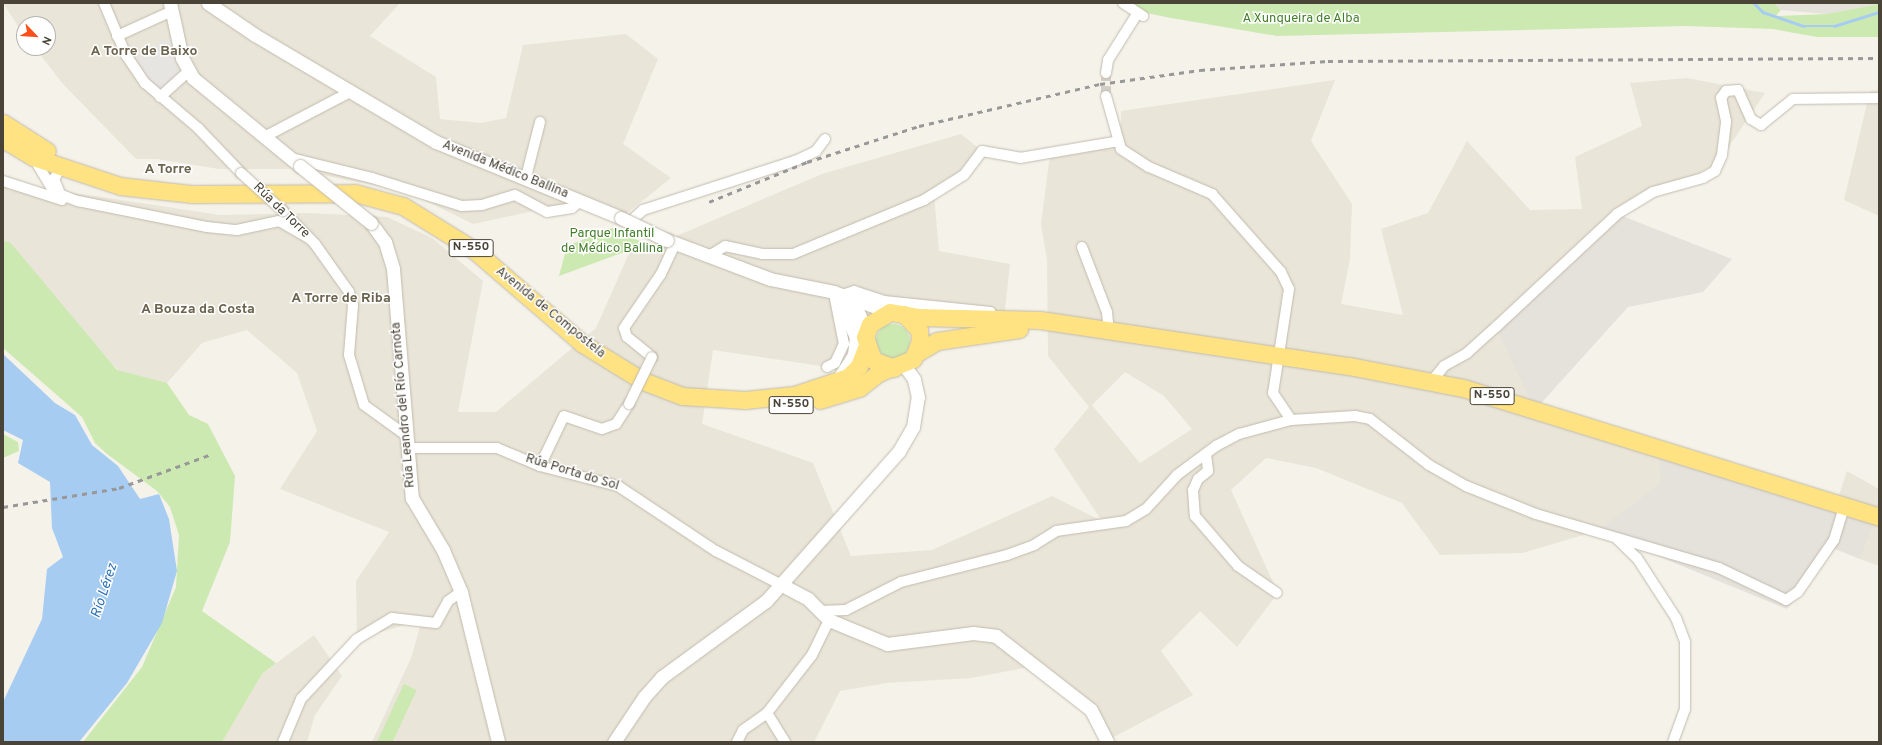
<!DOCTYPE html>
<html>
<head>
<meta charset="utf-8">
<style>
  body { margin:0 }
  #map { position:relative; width:1882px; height:745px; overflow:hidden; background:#f5f2ea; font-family:Overpass,sans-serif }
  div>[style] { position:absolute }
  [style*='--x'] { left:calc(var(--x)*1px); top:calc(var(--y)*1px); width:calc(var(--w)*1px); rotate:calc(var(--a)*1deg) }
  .residential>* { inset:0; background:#e9e5d8 }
  .industrial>* { inset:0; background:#e5e1db }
  .green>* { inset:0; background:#cce9b2; transform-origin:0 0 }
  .round { border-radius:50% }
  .parking>* { inset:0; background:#e6e5e1 }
  .water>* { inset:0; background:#a6ccf2 }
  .stream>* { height:2.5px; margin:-1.25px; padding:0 1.25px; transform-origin:1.25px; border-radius:1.25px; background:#a6ccf2 }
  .minor-tunnel>* { height:10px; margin-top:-5px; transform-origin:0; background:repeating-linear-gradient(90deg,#d3cfc6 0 10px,transparent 0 15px) }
  .roads { filter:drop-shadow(0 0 1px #c1bbac) drop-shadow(0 0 1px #c1bbac) }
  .minor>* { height:10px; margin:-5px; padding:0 5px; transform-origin:5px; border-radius:5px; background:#fff }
  .tertiary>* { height:13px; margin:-6.5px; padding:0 6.5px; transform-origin:6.5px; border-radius:6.5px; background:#fff }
  .trunk>* { height:17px; margin:-8.5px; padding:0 8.5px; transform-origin:8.5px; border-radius:8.5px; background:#ffe281 }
  .rail>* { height:2.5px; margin-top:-1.25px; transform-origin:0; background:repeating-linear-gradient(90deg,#989898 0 5px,transparent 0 10px) }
  .bridges { filter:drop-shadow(0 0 1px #c1bbac) drop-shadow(0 0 1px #c1bbac) }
  .minor-bridge>* { height:10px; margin:-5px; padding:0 5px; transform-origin:5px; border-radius:5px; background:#fff }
  .tertiary-bridge>* { height:13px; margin:-6.5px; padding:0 6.5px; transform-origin:6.5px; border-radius:6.5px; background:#fff }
  span { translate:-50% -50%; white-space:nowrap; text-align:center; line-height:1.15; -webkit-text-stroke:3px #fff; paint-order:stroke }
  .shield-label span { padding:1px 3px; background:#fff; border:1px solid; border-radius:3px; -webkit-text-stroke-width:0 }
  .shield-label { font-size:12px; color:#494437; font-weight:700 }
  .park-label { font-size:13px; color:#427d29 }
  .street-label { font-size:13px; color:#494437 }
  .neighbourhood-label { font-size:14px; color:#6c634e; font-weight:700 }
  .water-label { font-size:14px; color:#2e72b7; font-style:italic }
  .frame { position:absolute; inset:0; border:4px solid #494437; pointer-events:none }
  .north { position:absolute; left:16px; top:16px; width:40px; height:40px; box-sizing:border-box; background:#fff; border:1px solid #b6b4af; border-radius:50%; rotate:115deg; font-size:11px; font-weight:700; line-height:16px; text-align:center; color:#494437 }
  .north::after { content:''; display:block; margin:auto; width:14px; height:18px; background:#fc4e19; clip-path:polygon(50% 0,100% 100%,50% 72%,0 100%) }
</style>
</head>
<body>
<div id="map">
  <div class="residential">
    <div style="clip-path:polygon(3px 3px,400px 3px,370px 36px,436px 77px,440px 119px,481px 123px,506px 118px,523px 45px,626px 34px,658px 59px,623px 144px,671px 178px,621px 218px,580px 201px,473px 224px,408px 192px,293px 169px,219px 169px,157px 159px,136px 159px,63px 84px,35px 48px,48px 48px,48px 24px,24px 24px,24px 35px)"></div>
    <div style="clip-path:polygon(evenodd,1687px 78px,1765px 93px,1718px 163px,1617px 214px,1535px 410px,1658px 448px,1662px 483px,1597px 531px,1522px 553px,1440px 555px,1402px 503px,1316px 468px,1266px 458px,1231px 490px,1278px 593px,1237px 647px,1200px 611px,1161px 651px,1193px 695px,1110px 739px,1092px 702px,1040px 665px,971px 678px,887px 683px,840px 691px,814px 742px,372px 742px,411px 658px,422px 620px,357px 639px,356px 581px,389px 532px,280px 489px,317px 431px,297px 373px,247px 330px,202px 343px,167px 383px,132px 376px,118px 370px,91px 342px,10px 242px,3px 241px,3px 182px,220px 215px,308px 213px,387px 217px,432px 238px,483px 281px,458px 412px,496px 412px,596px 328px,631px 249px,667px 240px,822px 174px,961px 134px,982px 151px,934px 194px,939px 251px,1010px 264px,1004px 318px,904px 314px,844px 344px,827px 367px,713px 350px,702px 424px,813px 463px,851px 556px,932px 550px,1052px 496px,1102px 521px,1054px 449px,1089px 407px,1048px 356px,1047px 260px,1041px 224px,1050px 154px,1119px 141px,1121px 147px,1121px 111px,1335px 80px,1311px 141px,1352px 204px,1350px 259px,1341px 304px,1403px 315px,1381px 229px,1428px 213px,1467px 141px,1530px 210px,1582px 209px,1575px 157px,1642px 126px,1630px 83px,1687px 78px,1125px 372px,1164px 396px,1192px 429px,1140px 463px,1092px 405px,1125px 372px)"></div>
    <div style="clip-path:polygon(1879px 90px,1879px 216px,1844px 200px,1870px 91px)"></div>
    <div style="clip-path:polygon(1847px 471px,1879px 489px,1879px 566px,1860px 559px,1875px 516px,1836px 504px)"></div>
    <div style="clip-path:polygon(314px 635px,342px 676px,315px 715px,307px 742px,222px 742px,262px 674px)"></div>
  </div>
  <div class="industrial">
    <div style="clip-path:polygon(1774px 3px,1879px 3px,1879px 4px,1827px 14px,1781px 10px)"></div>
    <div style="clip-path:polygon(1617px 214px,1732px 259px,1703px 292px,1628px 307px,1535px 410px,1496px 327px)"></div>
    <div style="clip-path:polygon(1658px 448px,1876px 516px,1860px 559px,1835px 549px,1787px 609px,1597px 531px,1661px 483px)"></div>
  </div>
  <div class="green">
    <div style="clip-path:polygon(1128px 3px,1774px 3px,1781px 10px,1776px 16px,1827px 14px,1879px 4px,1879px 37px,1817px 37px,1773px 29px,1686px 26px,1277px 36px,1171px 18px,1137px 11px)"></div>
    <div style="clip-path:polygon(612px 228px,646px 244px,559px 276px,567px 246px)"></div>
    <div style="clip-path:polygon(3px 241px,10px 242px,117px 370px,167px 383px,189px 415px,208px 424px,235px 476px,230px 542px,202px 611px,276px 663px,262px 674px,222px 742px,83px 742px,142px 667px,176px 587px,179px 535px,170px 507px,157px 491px,107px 454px,95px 443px,82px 417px,3px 348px)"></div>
    <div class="round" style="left:876px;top:324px;width:34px;height:34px"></div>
    <div style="clip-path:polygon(3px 434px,18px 442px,19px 451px,3px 458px)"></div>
    <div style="left:404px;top:684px;width:14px;height:64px;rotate:25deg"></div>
  </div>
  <div class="parking">
    <div style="clip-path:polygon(169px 38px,180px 74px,163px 91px,156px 88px,134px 62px,140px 54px)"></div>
  </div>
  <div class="water">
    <div style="clip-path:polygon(3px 354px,55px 403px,75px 415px,92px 445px,118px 466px,140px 499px,159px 494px,169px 519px,177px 571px,162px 623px,127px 683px,79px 742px,3px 742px,3px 702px,42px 619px,47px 569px,63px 557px,52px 528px,50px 482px,18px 463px,23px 440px,3px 430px)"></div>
  </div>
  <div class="stream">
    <div style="--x:1754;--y:3;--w:13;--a:45"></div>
    <div style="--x:1763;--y:12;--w:43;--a:18.9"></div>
    <div style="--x:1804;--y:26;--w:30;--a:0"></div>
    <div style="--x:1834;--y:26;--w:47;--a:-17.3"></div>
  </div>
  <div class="minor-tunnel">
    <div style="--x:1106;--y:96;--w:23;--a:-90"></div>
  </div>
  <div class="roads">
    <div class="minor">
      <div style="--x:104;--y:3;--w:56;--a:67.1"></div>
      <div style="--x:126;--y:55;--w:34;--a:56"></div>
      <div style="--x:145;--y:83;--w:70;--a:40.3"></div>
      <div style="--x:198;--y:128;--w:62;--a:46.3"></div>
      <div style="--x:1123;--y:3;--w:24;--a:33"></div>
      <div style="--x:117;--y:36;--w:60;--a:-24.4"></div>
      <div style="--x:1106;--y:73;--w:13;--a:-81"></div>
      <div style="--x:1108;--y:60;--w:54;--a:-57.8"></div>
      <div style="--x:1106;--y:96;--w:55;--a:74.2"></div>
      <div style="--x:1121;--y:149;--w:33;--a:33"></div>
      <div style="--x:1149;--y:167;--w:69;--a:23.2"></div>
      <div style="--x:1212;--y:194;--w:104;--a:48.5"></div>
      <div style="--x:1281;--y:272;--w:19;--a:65"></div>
      <div style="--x:1289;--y:289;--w:105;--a:98.7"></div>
      <div style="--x:1273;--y:393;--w:32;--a:56"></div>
      <div style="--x:160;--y:97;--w:38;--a:-42"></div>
      <div style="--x:264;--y:137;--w:97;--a:-27.6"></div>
      <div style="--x:33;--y:157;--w:41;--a:59"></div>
      <div style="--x:54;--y:192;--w:26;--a:21"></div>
      <div style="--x:78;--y:201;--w:132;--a:11.4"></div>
      <div style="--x:207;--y:227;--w:30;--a:6"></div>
      <div style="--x:237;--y:230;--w:43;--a:-12.1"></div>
      <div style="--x:279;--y:221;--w:36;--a:30"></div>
      <div style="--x:291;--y:158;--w:83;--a:13.9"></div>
      <div style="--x:372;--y:178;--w:94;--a:17.3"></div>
      <div style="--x:462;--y:206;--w:20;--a:-3"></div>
      <div style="--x:482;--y:205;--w:34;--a:-17"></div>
      <div style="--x:515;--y:195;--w:36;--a:28"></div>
      <div style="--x:547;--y:212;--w:25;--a:-9"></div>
      <div style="--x:572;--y:208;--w:11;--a:-41"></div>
      <div style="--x:526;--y:177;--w:57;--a:-75.7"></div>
      <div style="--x:3;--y:181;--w:62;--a:17.9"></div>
      <div style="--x:59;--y:191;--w:13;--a:-113"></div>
      <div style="--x:54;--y:179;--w:13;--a:-58"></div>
      <div style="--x:283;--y:211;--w:46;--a:45.9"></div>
      <div style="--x:315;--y:244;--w:59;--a:54.7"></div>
      <div style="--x:349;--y:292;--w:14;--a:73"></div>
      <div style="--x:353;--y:305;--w:50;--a:94.6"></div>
      <div style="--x:349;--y:355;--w:52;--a:73.3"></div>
      <div style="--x:364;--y:405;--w:53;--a:35.8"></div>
      <div style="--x:630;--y:222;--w:18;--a:-43"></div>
      <div style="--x:643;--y:210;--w:160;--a:-17.9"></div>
      <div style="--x:795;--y:161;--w:23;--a:-25"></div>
      <div style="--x:816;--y:151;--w:15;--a:-53"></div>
      <div style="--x:1082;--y:247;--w:70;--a:69"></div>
      <div style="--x:1107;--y:312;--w:21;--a:85"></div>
      <div style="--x:707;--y:257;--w:21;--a:-31"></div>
      <div style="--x:725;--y:246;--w:38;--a:12"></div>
      <div style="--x:762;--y:254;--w:31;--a:0"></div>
      <div style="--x:793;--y:254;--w:142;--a:-22.4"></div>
      <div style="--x:924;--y:200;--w:47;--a:-32"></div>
      <div style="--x:964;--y:175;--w:30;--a:-53"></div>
      <div style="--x:982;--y:151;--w:39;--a:10"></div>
      <div style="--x:1020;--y:158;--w:100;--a:-9.7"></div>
      <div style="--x:842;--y:295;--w:13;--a:-18"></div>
      <div style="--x:854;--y:291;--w:32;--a:18"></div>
      <div style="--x:884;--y:301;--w:107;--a:5.9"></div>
      <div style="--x:652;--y:357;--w:32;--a:-141"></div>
      <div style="--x:627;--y:337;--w:9;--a:-108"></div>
      <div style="--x:624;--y:328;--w:65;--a:-55.6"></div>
      <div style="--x:661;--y:274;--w:33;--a:-65"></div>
      <div style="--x:827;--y:367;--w:9;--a:-27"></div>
      <div style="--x:835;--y:363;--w:21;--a:-65"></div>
      <div style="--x:844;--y:344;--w:46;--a:-101.3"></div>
      <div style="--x:1432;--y:381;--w:19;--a:-51"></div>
      <div style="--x:1444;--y:366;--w:26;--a:-29"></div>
      <div style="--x:1467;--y:353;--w:39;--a:-42"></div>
      <div style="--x:1496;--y:327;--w:166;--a:-43"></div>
      <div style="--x:1617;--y:214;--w:42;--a:-31.4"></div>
      <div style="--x:1653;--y:192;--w:52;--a:-15.6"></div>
      <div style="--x:1703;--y:178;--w:14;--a:-30"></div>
      <div style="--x:1715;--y:171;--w:17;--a:-66"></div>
      <div style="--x:1722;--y:155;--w:34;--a:-83"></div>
      <div style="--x:1726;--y:121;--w:24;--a:-102"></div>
      <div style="--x:1721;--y:98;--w:9;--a:-54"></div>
      <div style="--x:1726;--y:91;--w:12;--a:-5"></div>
      <div style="--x:1738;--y:90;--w:32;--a:66"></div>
      <div style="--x:1751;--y:119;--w:12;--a:31"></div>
      <div style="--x:1761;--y:125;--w:41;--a:-39.1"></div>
      <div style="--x:1793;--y:99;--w:86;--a:-0.7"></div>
      <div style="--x:408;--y:448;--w:89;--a:0"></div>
      <div style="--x:497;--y:448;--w:47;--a:22.7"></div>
      <div style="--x:540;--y:466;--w:81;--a:14.4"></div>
      <div style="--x:618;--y:486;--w:118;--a:33.6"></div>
      <div style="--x:716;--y:551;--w:74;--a:27.3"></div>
      <div style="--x:1206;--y:454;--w:17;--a:83"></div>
      <div style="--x:1208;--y:471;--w:13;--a:141"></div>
      <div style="--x:1198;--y:479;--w:12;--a:114"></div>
      <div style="--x:1193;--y:490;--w:26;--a:86"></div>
      <div style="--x:1195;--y:516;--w:66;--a:49.3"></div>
      <div style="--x:1238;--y:566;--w:47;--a:34.7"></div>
      <div style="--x:540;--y:466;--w:55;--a:-64.4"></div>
      <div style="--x:564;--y:416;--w:40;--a:18.9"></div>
      <div style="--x:602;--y:429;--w:15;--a:-20"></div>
      <div style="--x:616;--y:424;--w:24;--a:-57"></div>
      <div style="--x:1617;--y:539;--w:28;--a:44"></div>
      <div style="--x:1637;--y:558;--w:72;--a:57"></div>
      <div style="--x:1676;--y:618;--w:26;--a:69"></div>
      <div style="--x:1685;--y:642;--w:67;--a:90"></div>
      <div style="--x:1685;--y:709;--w:35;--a:110"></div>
      <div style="--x:820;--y:611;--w:26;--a:-2"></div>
      <div style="--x:846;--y:610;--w:62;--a:-27"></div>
      <div style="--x:901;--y:582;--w:109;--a:-14.3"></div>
      <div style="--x:1007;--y:555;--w:29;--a:-20"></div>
      <div style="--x:1034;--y:545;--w:26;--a:-32"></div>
      <div style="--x:1056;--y:531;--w:71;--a:-8.1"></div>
      <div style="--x:1126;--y:521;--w:23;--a:-31"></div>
      <div style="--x:1146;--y:509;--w:46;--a:-47.6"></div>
      <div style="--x:1177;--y:475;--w:49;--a:-36.6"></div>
      <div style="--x:1216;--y:446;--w:26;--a:-28"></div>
      <div style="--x:1239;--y:434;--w:54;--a:-15.1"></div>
      <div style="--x:1291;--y:420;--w:64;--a:-3.6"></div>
      <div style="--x:1355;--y:416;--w:15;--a:11"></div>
      <div style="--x:1370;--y:419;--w:75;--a:37.9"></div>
      <div style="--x:1429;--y:465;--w:43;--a:29.6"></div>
      <div style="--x:1466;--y:486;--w:75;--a:21.8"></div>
      <div style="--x:1536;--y:514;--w:191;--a:16.4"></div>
      <div style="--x:1719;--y:568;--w:74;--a:25.5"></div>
      <div style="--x:1786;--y:600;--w:14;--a:-34"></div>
      <div style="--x:1798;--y:592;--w:63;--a:-55.3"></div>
      <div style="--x:1834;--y:540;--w:34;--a:-73"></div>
      <div style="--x:767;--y:713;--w:34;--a:58"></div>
      <div style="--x:283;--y:742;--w:47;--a:-67.3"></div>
      <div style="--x:301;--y:699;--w:82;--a:-47"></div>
      <div style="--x:357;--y:639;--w:41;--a:-31"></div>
      <div style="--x:392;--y:618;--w:44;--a:6.5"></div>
      <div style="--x:436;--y:623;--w:25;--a:-61"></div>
      <div style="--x:448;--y:601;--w:16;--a:-35"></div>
      <div style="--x:737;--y:742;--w:13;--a:-63"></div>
      <div style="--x:743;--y:730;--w:29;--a:-35"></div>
      <div style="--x:767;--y:713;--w:73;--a:-52.2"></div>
      <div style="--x:812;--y:655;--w:39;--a:-64"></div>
    </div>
    <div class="tertiary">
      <div style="--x:170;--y:3;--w:56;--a:77.7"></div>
      <div style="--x:182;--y:58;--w:23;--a:61"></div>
      <div style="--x:193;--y:78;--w:139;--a:39.4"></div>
      <div style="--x:208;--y:3;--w:57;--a:34.2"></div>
      <div style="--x:255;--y:35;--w:210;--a:30.6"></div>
      <div style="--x:436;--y:142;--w:200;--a:22.3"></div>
      <div style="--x:371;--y:223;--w:24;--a:54"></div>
      <div style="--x:385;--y:242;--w:28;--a:73"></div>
      <div style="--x:393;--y:269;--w:230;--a:85.3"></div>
      <div style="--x:412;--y:498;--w:61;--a:59.2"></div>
      <div style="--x:443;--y:550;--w:46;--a:66.8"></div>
      <div style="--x:461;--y:592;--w:154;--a:76.1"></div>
      <div style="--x:667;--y:240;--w:110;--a:20.7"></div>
      <div style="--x:770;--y:279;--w:65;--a:11.5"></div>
      <div style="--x:834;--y:292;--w:59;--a:19.7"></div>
      <div style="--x:844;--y:302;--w:19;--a:39"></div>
      <div style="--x:859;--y:314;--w:19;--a:69"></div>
      <div style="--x:839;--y:378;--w:27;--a:-57"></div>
      <div style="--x:854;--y:355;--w:18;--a:-84"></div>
      <div style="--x:856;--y:337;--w:42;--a:-114.1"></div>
      <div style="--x:782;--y:585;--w:30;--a:28"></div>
      <div style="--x:808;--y:599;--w:30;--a:45"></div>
      <div style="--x:829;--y:620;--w:63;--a:22.5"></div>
      <div style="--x:887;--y:644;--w:87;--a:-7.3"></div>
      <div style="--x:973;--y:633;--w:23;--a:7"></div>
      <div style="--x:996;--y:636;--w:120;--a:37.9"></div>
      <div style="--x:1091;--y:710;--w:36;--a:63"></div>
      <div style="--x:614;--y:742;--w:54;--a:-56.3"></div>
      <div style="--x:644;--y:697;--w:27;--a:-48"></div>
      <div style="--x:662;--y:677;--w:129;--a:-36.2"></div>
      <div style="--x:766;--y:601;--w:200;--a:-48.4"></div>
      <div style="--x:899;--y:451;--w:28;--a:-60"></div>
      <div style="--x:913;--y:427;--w:30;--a:-81"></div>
      <div style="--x:918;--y:397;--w:18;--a:-103"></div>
      <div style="--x:914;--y:379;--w:17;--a:-126"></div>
    </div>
    <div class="trunk">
      <div style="--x:3;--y:123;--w:52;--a:32.5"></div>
      <div style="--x:3;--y:139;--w:35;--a:31"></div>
      <div style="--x:33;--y:157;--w:92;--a:18.4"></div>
      <div style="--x:120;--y:186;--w:71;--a:6.4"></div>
      <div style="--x:191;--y:194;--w:164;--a:-0.3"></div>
      <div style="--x:355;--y:193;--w:50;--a:15.2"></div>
      <div style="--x:403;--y:206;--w:84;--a:31.8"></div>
      <div style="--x:474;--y:250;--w:144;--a:40.8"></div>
      <div style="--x:583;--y:344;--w:70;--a:31.7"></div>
      <div style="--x:643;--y:381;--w:42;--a:21"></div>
      <div style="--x:682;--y:396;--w:63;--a:3.6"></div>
      <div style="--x:745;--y:400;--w:49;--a:-5.8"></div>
      <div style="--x:794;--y:395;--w:57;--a:-18.4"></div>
      <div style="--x:848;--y:377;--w:16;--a:-45"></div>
      <div style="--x:859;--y:366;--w:19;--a:-69"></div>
      <div style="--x:917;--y:353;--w:23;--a:-31"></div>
      <div style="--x:937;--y:341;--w:83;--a:-8.3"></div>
      <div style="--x:894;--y:368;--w:22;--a:-159"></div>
      <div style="--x:873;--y:360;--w:24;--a:-109"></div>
      <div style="--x:865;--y:337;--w:14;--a:-69"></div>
      <div style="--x:870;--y:324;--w:23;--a:-31"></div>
      <div style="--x:890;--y:312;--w:28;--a:10"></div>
      <div style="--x:918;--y:317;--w:122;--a:1.4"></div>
      <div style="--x:1040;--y:320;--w:312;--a:8.5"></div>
      <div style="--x:1349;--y:366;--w:116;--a:10.9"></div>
      <div style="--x:1463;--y:388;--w:436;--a:17.2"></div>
      <div style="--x:820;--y:400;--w:41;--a:-17.1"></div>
      <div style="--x:859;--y:388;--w:24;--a:-38"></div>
      <div style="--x:878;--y:373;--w:38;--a:-22"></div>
      <div style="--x:913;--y:359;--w:19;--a:-69"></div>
      <div style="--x:920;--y:341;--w:11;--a:-95"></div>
      <div style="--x:919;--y:330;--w:22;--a:-133"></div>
    </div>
  </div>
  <div class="rail">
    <div style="--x:709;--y:202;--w:106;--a:-22.2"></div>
    <div style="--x:807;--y:162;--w:118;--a:-17.8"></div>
    <div style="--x:919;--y:126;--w:186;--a:-13.1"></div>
    <div style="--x:1100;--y:84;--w:101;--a:-8"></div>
    <div style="--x:1200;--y:70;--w:128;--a:-4"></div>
    <div style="--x:1328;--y:61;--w:551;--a:-0.31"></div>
    <div style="--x:3;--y:507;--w:118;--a:-9.3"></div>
    <div style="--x:119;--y:488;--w:99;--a:-20.1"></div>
  </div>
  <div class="bridges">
    <div class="minor-bridge">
      <div style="--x:241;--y:173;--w:57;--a:42.1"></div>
      <div style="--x:629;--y:404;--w:52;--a:-63.9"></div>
    </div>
    <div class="tertiary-bridge">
      <div style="--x:300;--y:166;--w:91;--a:38.8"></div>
      <div style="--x:621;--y:218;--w:51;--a:25.6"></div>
    </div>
  </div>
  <div class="shield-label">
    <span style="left:471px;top:248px">N-550</span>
    <span style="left:1492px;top:396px">N-550</span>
    <span style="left:791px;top:405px">N-550</span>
  </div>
  <div class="park-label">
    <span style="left:1301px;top:19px">A Xunqueira de Alba</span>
    <span style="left:612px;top:242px">Parque Infantil<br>de Médico Ballina</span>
  </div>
  <div class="street-label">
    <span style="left:505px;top:170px;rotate:22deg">Avenida Médico Ballina</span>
    <span style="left:281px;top:211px;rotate:44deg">Rúa da Torre</span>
    <span style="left:550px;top:313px;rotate:39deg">Avenida de Compostela</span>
    <span style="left:404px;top:405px;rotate:-95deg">Rúa Leandro del Río Carnota</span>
    <span style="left:572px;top:473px;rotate:17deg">Rúa Porta do Sol</span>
  </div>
  <div class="neighbourhood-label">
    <span style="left:144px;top:52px">A Torre de Baixo</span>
    <span style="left:168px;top:170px">A Torre</span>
    <span style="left:341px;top:299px">A Torre de Riba</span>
    <span style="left:198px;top:310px">A Bouza da Costa</span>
  </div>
  <div class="water-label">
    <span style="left:105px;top:591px;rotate:-72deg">Río Lérez</span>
  </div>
  <div class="frame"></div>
  <div class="north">N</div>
</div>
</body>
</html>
